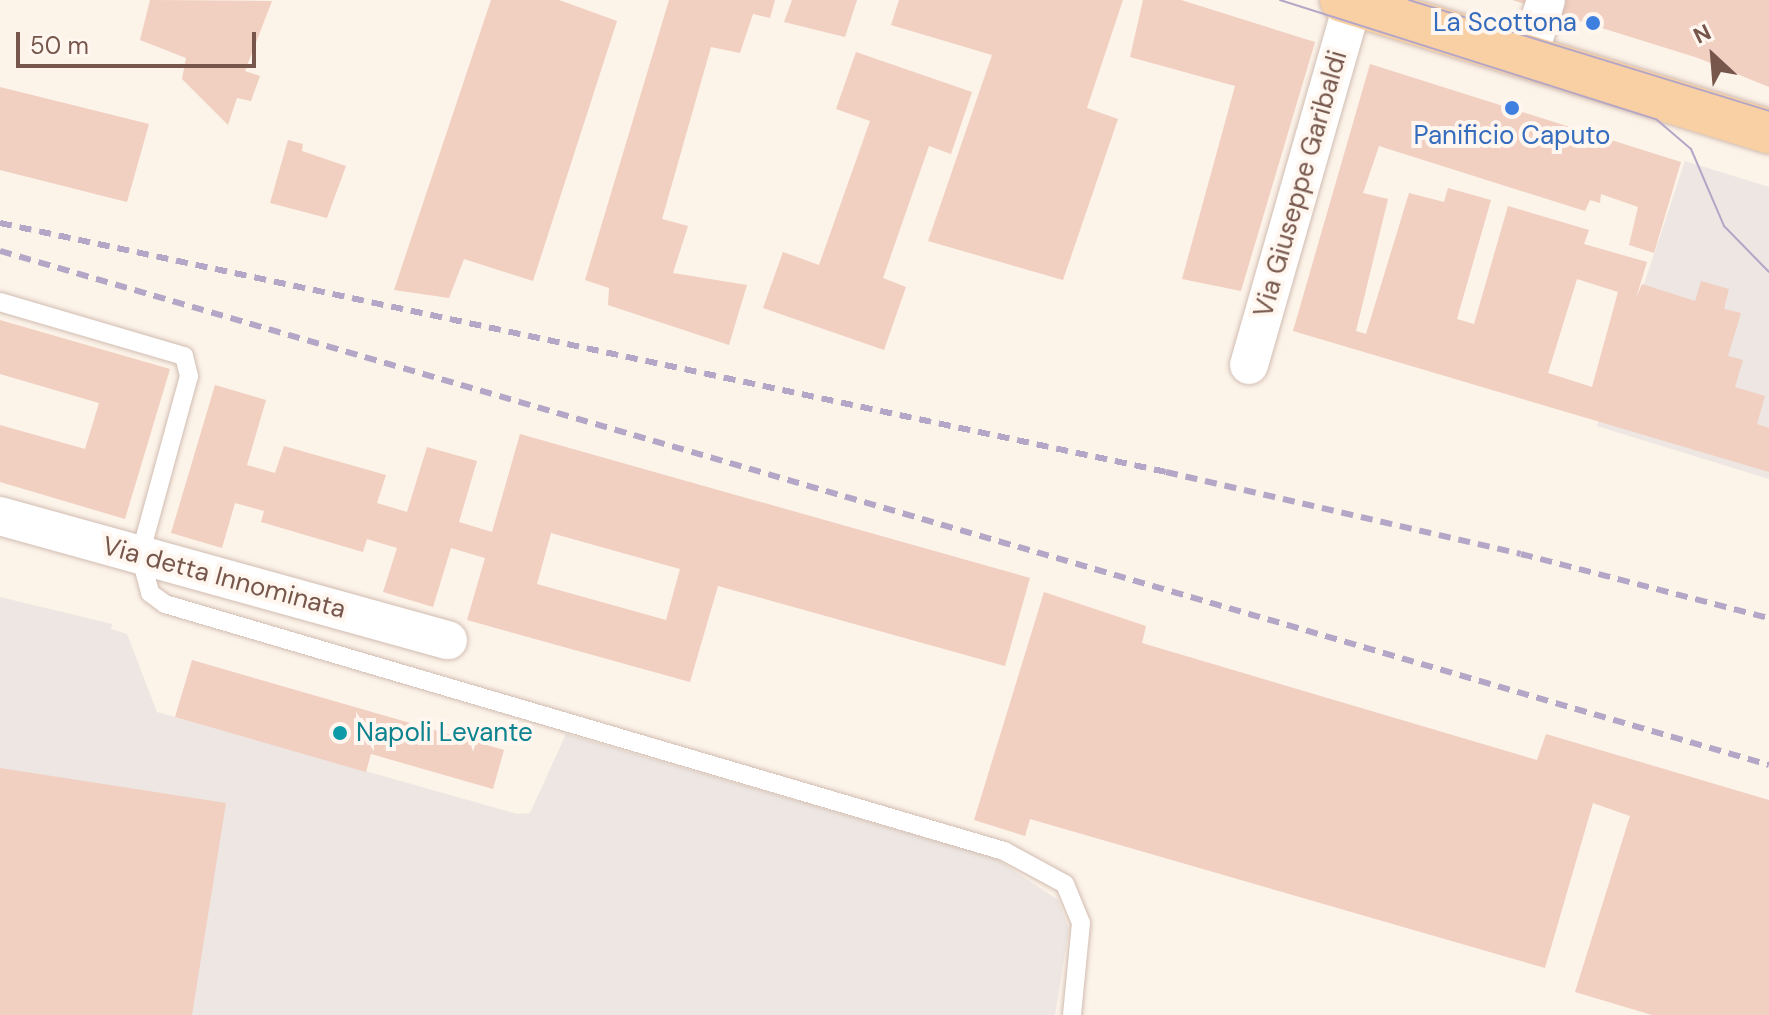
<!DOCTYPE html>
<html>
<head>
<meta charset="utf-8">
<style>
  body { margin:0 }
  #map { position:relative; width:1769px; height:1015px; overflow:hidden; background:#fcf3e9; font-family:"DM Sans",sans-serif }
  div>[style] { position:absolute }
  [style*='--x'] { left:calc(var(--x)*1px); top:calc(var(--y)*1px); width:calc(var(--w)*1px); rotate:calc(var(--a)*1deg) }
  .industrial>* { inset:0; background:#ede6e2 }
  .building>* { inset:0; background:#f1cfc1 }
  .roads { filter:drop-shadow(0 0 2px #d1bcb1) drop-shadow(0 0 2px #d1bcb1) }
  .lane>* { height:18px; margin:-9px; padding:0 9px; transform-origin:9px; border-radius:9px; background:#fff }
  .street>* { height:38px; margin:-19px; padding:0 19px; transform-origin:19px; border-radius:19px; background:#fff }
  .primary>* { height:44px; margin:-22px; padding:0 22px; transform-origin:22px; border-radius:22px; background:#f9d0a3 }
  .tram>* { height:2px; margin:-1px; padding:0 1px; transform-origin:1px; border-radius:1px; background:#b4a6c7 }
  .rail>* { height:6px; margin-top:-3px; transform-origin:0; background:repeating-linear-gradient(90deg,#b4a6c7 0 12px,transparent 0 20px) }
  .dots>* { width:22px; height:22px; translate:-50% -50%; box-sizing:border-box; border:4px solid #fff7ef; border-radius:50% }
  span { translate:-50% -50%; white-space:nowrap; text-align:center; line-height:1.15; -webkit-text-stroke:8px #fff7ef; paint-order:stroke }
  .shop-label { font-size:26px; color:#366cbe }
  .right { translate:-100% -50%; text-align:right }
  .street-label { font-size:26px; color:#77574c }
  .culture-label { font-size:26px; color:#0d838f }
  .left { translate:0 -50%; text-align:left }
  .north { position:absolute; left:1673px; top:16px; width:80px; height:80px; -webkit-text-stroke:6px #fff7ef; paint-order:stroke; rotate:334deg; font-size:22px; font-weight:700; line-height:32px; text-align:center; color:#77574c }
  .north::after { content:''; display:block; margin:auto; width:28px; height:36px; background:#77574c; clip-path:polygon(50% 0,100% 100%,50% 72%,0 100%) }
  .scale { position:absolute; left:16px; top:32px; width:240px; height:36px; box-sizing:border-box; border:4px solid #77574c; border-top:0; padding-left:10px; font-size:24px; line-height:28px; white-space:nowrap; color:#77574c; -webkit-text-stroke:6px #fff7ef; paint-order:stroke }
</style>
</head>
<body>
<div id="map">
  <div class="industrial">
    <div style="clip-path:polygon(1685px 161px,1769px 187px,1769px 479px,1597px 426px)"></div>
    <div style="clip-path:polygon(0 597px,112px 624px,111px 629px,127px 634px,157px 712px,517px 814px,530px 813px,566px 734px,995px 858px,1058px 900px,1069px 929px,1055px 1015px,0 1015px)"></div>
  </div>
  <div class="building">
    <div style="clip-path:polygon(150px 0,272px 1px,245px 71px,260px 76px,251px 101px,237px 98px,228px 125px,182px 79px,186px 58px,140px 40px)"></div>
    <div style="clip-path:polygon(491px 0,559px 0,617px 21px,533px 281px,464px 259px,449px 298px,394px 290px)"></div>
    <div style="clip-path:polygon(669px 0,775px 0,770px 18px,753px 14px,740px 53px,711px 47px,662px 219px,688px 226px,673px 273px,747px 285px,729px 345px,608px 305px,609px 288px,585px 280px)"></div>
    <div style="clip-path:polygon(792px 0,857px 0,845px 37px,784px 22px)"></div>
    <div style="clip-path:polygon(899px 0,1123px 0,1087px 108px,1118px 119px,1063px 280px,928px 241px,992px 55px,891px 25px)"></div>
    <div style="clip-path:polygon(1143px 0,1181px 0,1315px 42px,1241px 291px,1182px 279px,1235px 86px,1130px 57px)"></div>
    <div style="clip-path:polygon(1512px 0,1769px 0,1769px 87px,1698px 58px)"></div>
    <div style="clip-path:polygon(856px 52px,972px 92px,951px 154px,929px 146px,883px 278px,906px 287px,884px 350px,763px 308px,783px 252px,819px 265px,870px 121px,836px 109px)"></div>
    <div style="clip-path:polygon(evenodd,1370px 64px,1681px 162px,1654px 253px,1629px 245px,1638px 207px,1601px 194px,1600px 203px,1590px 200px,1585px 211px,1379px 146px,1363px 193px,1388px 199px,1356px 331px,1366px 334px,1409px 193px,1444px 202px,1448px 188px,1491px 200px,1457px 319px,1474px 324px,1508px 206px,1589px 230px,1584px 244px,1647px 262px,1636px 298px,1642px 284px,1695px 301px,1701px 281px,1729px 289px,1724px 309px,1741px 313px,1728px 356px,1743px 360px,1735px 387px,1765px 396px,1757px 424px,1769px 428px,1769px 472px,1293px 331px,1370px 64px,1577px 279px,1618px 292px,1592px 387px,1548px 373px,1577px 279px)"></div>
    <div style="clip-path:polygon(0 87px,149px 124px,127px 202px,0 170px)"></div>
    <div style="clip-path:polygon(288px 140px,303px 144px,302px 151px,346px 166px,327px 218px,270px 203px)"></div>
    <div style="clip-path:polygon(0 320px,170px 369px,125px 519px,0 482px,0 425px,85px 449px,99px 403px,0 374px)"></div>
    <div style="clip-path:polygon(evenodd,215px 385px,266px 400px,247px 465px,275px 473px,284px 446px,386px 475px,377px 503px,407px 512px,427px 447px,477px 461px,459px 522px,492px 532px,520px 434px,1030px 578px,1005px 666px,718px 586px,690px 682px,467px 620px,485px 558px,451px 548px,433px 607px,383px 592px,397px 548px,367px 539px,363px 552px,261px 522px,264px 511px,235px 503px,222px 548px,171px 533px,215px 385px,551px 533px,680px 569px,666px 620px,537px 584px,551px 533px)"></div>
    <div style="clip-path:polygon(1044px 592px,1146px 626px,1142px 643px,1537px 760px,1546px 734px,1769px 800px,1769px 1015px,1652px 1015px,1575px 992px,1630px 816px,1593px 803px,1545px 968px,1030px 819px,1025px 836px,974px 820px)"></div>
    <div style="clip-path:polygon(192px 660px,504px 750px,493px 789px,371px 754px,366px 772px,175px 717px)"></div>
    <div style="clip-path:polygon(0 768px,226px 803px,192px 1015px,0 1015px)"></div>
  </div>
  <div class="roads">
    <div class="lane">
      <div style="--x:0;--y:302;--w:192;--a:16.4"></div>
      <div style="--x:184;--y:356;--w:21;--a:76"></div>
      <div style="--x:189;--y:376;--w:186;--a:105.3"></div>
      <div style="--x:140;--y:555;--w:39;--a:75"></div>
      <div style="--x:150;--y:593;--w:19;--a:36"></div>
      <div style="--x:165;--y:604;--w:875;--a:16.4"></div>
      <div style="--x:1004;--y:851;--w:69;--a:28.4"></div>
      <div style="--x:1065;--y:884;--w:42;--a:67.7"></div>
      <div style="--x:1081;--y:923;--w:92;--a:95.6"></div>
    </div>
    <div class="street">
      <div style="--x:1528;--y:58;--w:61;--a:-72.8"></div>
      <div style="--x:1249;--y:365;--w:377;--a:-74"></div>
      <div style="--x:0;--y:516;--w:465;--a:15.5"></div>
    </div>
    <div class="primary">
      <div style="--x:1342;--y:0;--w:447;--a:17.1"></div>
    </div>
  </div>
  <div class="tram">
    <div style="--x:1280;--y:0;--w:394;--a:17.6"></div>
    <div style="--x:1656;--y:119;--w:46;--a:40.6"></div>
    <div style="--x:1691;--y:149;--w:84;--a:66.8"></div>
    <div style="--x:1724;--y:226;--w:64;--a:45.6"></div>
    <div style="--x:1409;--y:0;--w:377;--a:17.1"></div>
  </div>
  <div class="rail">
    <div style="--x:0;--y:223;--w:1192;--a:12.05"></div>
    <div style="--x:1166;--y:472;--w:364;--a:13"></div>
    <div style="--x:1521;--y:554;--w:256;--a:14.5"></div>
    <div style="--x:0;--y:251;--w:1842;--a:16.2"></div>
  </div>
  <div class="dots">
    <div style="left:1593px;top:23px;background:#3f7fe0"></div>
    <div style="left:1512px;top:108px;background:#3f7fe0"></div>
    <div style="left:340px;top:733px;background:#0f9aa8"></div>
  </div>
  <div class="shop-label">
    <span class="right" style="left:1577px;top:23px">La Scottona</span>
    <span style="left:1512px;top:136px">Panificio Caputo</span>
  </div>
  <div class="street-label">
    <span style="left:1301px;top:184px;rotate:-74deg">Via Giuseppe Garibaldi</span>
    <span style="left:224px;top:578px;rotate:15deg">Via detta Innominata</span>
  </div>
  <div class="culture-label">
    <span class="left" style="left:356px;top:733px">Napoli Levante</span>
  </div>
  <div class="north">N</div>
  <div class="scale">50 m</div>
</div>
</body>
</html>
